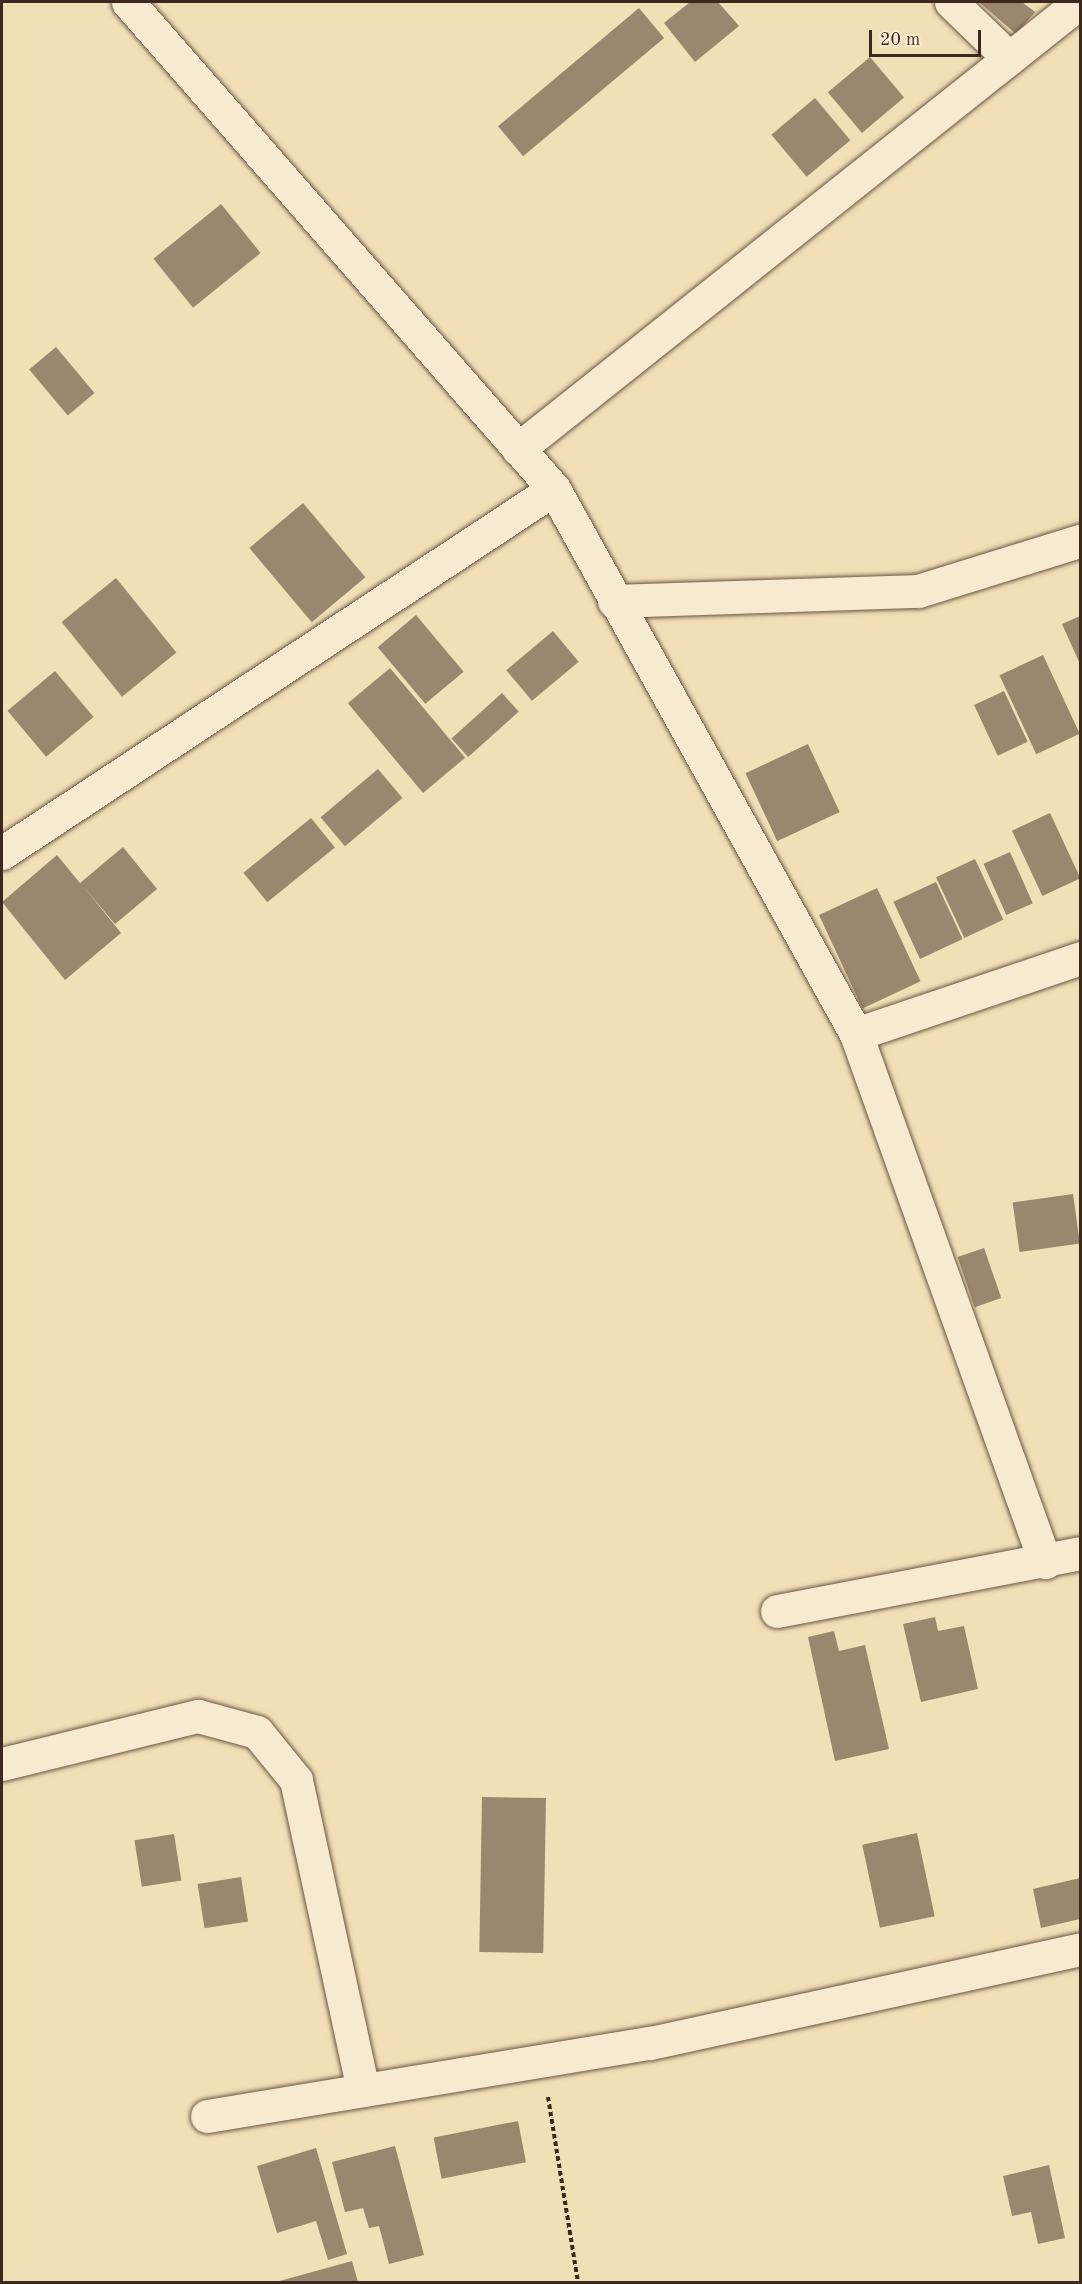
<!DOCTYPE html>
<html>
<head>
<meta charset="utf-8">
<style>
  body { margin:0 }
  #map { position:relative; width:1082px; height:2284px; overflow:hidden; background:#f2dfb6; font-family:"Old Standard TT",serif }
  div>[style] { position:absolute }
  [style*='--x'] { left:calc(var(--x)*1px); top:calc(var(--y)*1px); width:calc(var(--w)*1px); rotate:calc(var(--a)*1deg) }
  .building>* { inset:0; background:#9b876e; transform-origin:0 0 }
  .path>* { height:4px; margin-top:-2px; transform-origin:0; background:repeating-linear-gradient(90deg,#3d271f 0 4.5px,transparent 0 7.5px) }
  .roads { filter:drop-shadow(0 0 2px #6a5545) drop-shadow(0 0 2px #6a5545) }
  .minor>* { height:33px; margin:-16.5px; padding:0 16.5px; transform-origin:16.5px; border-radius:16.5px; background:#f7ead0 }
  span { translate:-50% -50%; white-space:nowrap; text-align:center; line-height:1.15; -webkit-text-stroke:6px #f7ead0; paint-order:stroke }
  .frame { position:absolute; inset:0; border:3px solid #3d271f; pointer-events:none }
  .scale { position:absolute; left:869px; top:30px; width:112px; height:27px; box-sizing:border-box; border:3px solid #3d271f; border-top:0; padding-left:8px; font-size:18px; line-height:21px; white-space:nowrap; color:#3d271f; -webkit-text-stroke:4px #f7ead0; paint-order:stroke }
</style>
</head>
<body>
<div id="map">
  <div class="building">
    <div style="clip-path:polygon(690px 2px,718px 2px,739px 26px,695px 62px,664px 23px)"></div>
    <div style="clip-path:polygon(979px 2px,1022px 2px,1035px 12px,1016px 34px)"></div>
    <div style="left:639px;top:8px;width:39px;height:184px;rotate:50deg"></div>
    <div style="left:870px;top:57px;width:53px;height:55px;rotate:50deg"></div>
    <div style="left:815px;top:98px;width:55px;height:57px;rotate:50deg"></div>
    <div style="left:221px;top:204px;width:63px;height:87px;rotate:51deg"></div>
    <div style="left:56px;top:347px;width:60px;height:35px;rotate:50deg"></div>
    <div style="left:303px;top:503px;width:97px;height:70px;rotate:50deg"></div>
    <div style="left:116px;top:578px;width:96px;height:70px;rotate:51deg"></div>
    <div style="left:416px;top:615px;width:74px;height:50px;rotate:50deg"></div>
    <div style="clip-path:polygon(1080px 616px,1080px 664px,1062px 624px)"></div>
    <div style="left:553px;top:631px;width:40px;height:61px;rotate:50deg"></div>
    <div style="left:1043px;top:655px;width:87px;height:48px;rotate:65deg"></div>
    <div style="left:390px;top:668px;width:117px;height:55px;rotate:50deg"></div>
    <div style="left:55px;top:671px;width:60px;height:62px;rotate:50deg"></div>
    <div style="left:1004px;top:691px;width:56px;height:33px;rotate:65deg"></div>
    <div style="left:502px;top:693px;width:25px;height:68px;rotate:48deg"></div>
    <div style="left:808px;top:744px;width:75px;height:69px;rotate:65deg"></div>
    <div style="left:378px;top:769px;width:38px;height:75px;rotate:50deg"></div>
    <div style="left:1050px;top:813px;width:72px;height:42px;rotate:65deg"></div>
    <div style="left:311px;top:818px;width:38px;height:87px;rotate:51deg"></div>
    <div style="clip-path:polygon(123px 847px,157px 889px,115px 924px,83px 886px,121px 933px,65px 980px,2px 902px,57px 855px,80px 883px)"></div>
    <div style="left:1010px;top:852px;width:56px;height:29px;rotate:66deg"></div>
    <div style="left:975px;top:859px;width:67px;height:43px;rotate:65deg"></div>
    <div style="left:936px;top:882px;width:63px;height:47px;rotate:65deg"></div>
    <div style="left:877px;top:888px;width:103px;height:64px;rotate:65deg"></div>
    <div style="left:1073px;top:1194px;width:50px;height:61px;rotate:82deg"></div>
    <div style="left:984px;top:1248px;width:53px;height:28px;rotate:71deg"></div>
    <div style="clip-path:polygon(935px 1617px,938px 1631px,964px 1626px,978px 1689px,921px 1702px,903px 1624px)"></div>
    <div style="clip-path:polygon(834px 1631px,839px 1651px,865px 1645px,889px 1749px,835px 1761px,808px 1637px)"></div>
    <div style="left:482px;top:1797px;width:64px;height:155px;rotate:1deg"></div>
    <div style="left:917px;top:1833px;width:85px;height:56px;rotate:78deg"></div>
    <div style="left:174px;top:1834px;width:47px;height:40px;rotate:81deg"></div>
    <div style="left:241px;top:1877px;width:45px;height:44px;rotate:81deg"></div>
    <div style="clip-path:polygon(1080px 1878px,1080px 1919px,1041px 1928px,1033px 1889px)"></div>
    <div style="left:518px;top:2121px;width:42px;height:86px;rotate:79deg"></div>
    <div style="clip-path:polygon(395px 2146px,424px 2255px,389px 2264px,379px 2226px,369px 2228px,363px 2208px,345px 2212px,332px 2162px)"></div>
    <div style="clip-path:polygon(316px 2148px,347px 2254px,328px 2260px,316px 2221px,277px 2233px,257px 2166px)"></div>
    <div style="clip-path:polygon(1049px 2165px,1065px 2238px,1038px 2244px,1031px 2212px,1012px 2216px,1003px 2176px)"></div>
    <div style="clip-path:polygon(352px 2261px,358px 2282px,276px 2282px)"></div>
  </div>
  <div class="path">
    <div style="--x:548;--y:2097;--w:187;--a:80.8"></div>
  </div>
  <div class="roads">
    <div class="minor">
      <div style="--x:128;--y:2;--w:647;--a:48.82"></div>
      <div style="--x:554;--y:489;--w:623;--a:61.01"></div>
      <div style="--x:856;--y:1034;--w:561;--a:70.3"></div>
      <div style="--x:951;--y:2;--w:81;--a:44"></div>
      <div style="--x:518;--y:449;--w:718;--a:-38.5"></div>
      <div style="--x:614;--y:601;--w:304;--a:-1.9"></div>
      <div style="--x:918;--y:591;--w:170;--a:-17.2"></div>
      <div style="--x:2;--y:853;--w:661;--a:-33.4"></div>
      <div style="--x:856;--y:1034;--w:237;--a:-18.7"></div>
      <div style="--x:777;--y:1611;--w:309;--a:-10.8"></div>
      <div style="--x:2;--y:1764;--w:202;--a:-13.8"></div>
      <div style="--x:198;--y:1716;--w:61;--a:15.2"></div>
      <div style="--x:257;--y:1732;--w:62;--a:50.9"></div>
      <div style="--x:296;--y:1780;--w:317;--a:77.8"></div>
      <div style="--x:207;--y:2116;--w:449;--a:-9.4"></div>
      <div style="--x:650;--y:2043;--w:440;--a:-12.3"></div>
    </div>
  </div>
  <div class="frame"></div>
  <div class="scale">20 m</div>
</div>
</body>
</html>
